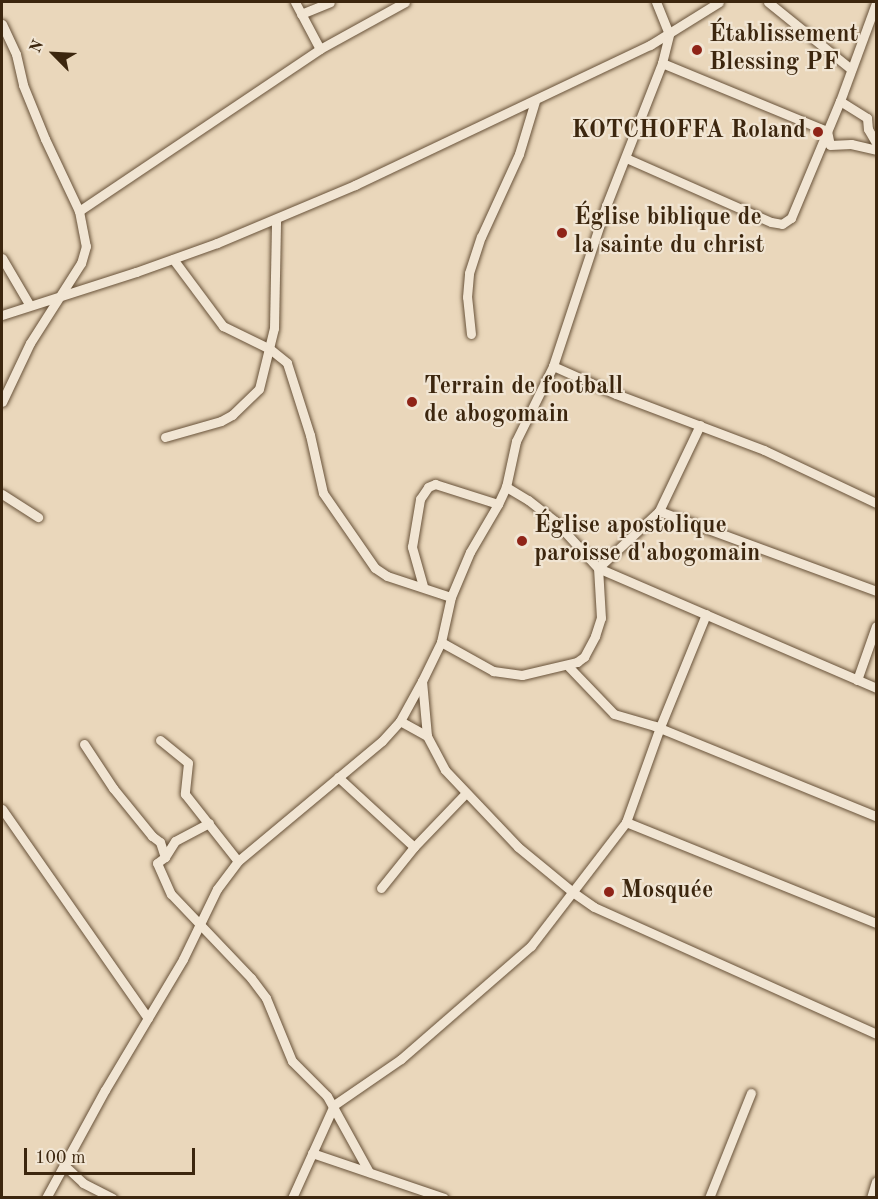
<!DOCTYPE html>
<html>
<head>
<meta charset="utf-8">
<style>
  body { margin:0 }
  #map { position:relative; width:878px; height:1199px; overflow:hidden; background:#ead7bb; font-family:"Old Standard TT",serif }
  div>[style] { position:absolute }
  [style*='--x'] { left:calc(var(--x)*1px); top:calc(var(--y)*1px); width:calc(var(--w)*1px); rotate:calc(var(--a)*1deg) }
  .roads { filter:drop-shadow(0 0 2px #685239) drop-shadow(0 0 2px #685239) }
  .minor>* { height:9px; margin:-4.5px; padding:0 4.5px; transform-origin:4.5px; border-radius:4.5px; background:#f1e5d3 }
  .dots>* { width:16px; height:16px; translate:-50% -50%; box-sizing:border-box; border:3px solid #f1e5d3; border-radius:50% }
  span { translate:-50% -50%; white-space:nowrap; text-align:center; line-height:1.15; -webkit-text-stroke:4.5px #f1e5d3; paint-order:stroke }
  .poi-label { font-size:24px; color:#3c260e; font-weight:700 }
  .left { translate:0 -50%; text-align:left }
  .right { translate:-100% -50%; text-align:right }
  .frame { position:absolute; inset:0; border:3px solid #3c260e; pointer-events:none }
  .north { position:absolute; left:24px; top:24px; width:60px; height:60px; -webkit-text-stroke:4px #f1e5d3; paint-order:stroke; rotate:294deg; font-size:16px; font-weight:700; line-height:24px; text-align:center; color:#3c260e }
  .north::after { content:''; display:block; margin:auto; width:21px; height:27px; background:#3c260e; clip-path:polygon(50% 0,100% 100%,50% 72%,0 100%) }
  .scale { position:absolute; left:24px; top:1148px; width:171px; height:27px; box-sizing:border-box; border:3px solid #3c260e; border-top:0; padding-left:8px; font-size:18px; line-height:21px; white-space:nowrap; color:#3c260e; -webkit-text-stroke:4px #f1e5d3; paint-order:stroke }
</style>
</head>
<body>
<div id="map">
  <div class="roads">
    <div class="minor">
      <div style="--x:295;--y:2;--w:53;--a:62"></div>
      <div style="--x:768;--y:2;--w:107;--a:38.9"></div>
      <div style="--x:301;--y:14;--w:31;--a:-22"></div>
      <div style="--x:2;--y:24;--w:33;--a:65"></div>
      <div style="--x:16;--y:54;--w:32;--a:77"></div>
      <div style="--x:23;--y:85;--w:58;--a:67.8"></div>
      <div style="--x:45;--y:139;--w:80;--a:64.7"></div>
      <div style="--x:79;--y:211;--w:36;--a:79"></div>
      <div style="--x:86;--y:246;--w:18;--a:106"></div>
      <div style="--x:81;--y:263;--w:95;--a:122.5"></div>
      <div style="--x:30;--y:343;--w:65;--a:115.4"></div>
      <div style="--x:662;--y:63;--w:178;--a:22.4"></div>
      <div style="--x:840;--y:101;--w:32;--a:32"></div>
      <div style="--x:867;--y:118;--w:11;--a:85"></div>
      <div style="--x:868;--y:129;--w:16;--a:60"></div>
      <div style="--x:827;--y:131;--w:14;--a:78"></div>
      <div style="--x:830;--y:145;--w:21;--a:-3"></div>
      <div style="--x:851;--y:144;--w:26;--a:13"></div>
      <div style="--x:626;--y:158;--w:158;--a:23.8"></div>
      <div style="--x:771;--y:222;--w:11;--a:10"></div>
      <div style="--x:782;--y:224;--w:11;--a:-34"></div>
      <div style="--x:791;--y:218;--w:127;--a:-67.3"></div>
      <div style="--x:840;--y:101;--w:104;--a:-69.8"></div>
      <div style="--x:79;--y:211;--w:290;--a:-33.9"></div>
      <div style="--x:320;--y:49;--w:97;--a:-28.9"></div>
      <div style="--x:2;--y:258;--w:53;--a:59.6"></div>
      <div style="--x:173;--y:259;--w:84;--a:53.3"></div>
      <div style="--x:223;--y:326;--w:52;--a:26.1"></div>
      <div style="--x:270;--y:349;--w:22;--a:39"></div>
      <div style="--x:287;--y:363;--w:76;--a:72.3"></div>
      <div style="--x:310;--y:435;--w:59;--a:77.4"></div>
      <div style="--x:323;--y:493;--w:91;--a:55.3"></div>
      <div style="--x:375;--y:568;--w:14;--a:34"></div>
      <div style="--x:387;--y:576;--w:67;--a:18.2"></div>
      <div style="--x:2;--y:315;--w:141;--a:-17.8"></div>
      <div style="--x:136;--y:272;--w:86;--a:-19.7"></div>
      <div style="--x:217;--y:243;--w:150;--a:-22.8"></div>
      <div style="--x:355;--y:185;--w:327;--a:-25.4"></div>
      <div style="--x:650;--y:45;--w:81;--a:-31.9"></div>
      <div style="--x:471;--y:334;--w:37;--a:-96"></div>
      <div style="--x:467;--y:297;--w:24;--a:-85"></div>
      <div style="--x:469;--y:273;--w:38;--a:-72"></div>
      <div style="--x:481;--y:237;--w:91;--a:-65.4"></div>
      <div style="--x:519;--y:154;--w:55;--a:-73.2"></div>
      <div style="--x:553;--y:366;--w:69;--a:24"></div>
      <div style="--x:616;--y:394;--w:158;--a:20.7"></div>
      <div style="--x:764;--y:450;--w:124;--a:25.3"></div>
      <div style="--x:700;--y:425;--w:95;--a:115.5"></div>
      <div style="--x:659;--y:511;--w:83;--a:136.9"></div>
      <div style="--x:598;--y:568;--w:303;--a:23.3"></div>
      <div style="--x:165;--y:437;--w:58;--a:-15.9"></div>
      <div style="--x:221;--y:421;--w:13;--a:-29"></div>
      <div style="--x:232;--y:415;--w:37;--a:-44"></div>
      <div style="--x:259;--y:389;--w:63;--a:-76.2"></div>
      <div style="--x:274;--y:328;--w:109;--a:-88.9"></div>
      <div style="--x:2;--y:494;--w:43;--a:32.6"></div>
      <div style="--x:659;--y:511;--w:231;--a:20.2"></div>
      <div style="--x:423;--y:586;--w:41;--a:-105.8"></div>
      <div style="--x:412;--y:547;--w:49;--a:-80.5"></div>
      <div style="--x:420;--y:499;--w:14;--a:-56"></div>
      <div style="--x:428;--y:487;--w:8;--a:-23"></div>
      <div style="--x:435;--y:484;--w:66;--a:17.6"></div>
      <div style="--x:441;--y:642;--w:60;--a:29.1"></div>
      <div style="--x:493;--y:671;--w:29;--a:8"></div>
      <div style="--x:522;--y:675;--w:57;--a:-13.3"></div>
      <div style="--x:577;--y:662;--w:9;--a:-36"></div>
      <div style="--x:584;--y:657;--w:24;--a:-62"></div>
      <div style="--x:595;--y:636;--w:19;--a:-72"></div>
      <div style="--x:601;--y:618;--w:50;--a:-93.4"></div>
      <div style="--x:598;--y:568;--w:64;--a:-132.5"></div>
      <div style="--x:555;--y:521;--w:34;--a:-142"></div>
      <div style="--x:528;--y:500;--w:26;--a:-149"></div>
      <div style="--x:568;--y:666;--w:66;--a:46.2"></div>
      <div style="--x:614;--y:714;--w:43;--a:16.3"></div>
      <div style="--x:655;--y:726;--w:239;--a:22.2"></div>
      <div style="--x:857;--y:680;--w:57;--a:-70.6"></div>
      <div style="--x:422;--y:681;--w:55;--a:84.8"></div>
      <div style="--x:427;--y:736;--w:38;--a:62"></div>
      <div style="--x:445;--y:770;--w:106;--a:46.5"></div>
      <div style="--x:518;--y:847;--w:72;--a:39.4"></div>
      <div style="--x:574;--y:893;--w:24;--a:35"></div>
      <div style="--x:594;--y:907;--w:309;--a:24.2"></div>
      <div style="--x:400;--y:721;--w:31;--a:29"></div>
      <div style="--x:160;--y:740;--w:36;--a:39"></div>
      <div style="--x:188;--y:763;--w:31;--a:96"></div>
      <div style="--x:185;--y:794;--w:85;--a:51.7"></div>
      <div style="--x:84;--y:744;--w:53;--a:56.6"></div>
      <div style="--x:113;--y:788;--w:62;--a:50.9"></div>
      <div style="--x:152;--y:836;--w:10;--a:37"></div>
      <div style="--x:160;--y:842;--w:16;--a:72"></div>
      <div style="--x:338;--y:777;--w:103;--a:42.6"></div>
      <div style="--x:2;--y:809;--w:255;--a:55.1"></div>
      <div style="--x:626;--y:822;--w:270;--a:22"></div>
      <div style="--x:209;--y:823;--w:38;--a:152"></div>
      <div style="--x:175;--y:841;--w:19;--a:122"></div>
      <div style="--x:165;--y:857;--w:10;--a:143"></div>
      <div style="--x:157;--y:863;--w:34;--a:66"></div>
      <div style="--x:171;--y:894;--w:116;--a:46.4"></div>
      <div style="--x:251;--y:978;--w:25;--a:53"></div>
      <div style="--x:266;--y:998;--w:68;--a:67.6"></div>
      <div style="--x:292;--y:1061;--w:49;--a:45"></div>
      <div style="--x:327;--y:1096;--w:87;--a:61.1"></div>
      <div style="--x:381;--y:888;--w:53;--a:-51.2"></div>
      <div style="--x:414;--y:847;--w:75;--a:-46.1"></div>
      <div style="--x:312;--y:1153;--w:139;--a:18.8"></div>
      <div style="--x:65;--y:1166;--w:25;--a:43"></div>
      <div style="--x:83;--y:1183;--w:33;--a:27"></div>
      <div style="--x:46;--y:1198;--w:123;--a:-61.4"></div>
      <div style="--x:105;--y:1090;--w:152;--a:-59.2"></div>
      <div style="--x:183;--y:959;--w:78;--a:-64.1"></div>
      <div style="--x:217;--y:889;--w:35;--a:-53"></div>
      <div style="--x:238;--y:861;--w:187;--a:-39.8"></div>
      <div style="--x:382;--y:741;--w:27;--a:-48"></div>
      <div style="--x:400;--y:721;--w:46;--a:-61.2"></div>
      <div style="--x:422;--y:681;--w:43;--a:-64"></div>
      <div style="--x:441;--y:642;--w:46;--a:-77.5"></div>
      <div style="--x:451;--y:597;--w:49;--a:-67.1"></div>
      <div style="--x:470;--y:552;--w:56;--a:-59.7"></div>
      <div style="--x:498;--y:504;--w:19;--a:-65"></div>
      <div style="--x:506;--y:487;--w:47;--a:-77.7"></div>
      <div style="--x:516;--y:441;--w:84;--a:-63.7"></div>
      <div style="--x:553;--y:366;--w:169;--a:-71.7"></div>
      <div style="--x:606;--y:206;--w:154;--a:-68.6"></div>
      <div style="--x:662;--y:63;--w:30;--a:-76"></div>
      <div style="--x:669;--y:34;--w:35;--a:-112"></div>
      <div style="--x:292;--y:1198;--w:102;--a:-65.7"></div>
      <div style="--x:334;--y:1105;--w:81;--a:-34.5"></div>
      <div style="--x:401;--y:1059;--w:172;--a:-41"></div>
      <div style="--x:531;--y:946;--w:156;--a:-52.5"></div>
      <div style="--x:626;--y:822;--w:101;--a:-70.3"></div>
      <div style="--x:660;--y:727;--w:122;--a:-67.8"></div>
      <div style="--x:709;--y:1198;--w:113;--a:-68.2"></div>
      <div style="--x:871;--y:1198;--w:17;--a:-73"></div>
    </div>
  </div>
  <div class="dots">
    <div style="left:697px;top:50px;background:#8f2418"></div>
    <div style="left:818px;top:132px;background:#8f2418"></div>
    <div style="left:562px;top:233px;background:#8f2418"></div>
    <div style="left:412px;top:402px;background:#8f2418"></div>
    <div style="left:522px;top:541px;background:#8f2418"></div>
    <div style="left:609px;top:892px;background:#8f2418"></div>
  </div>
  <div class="poi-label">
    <span class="left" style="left:709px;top:50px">Établissement<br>Blessing PF</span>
    <span class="right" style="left:806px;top:132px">KOTCHOFFA Roland</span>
    <span class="left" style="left:574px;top:233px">Église biblique de<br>la sainte du christ</span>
    <span class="left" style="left:424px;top:402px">Terrain de football<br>de abogomain</span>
    <span class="left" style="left:534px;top:541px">Église apostolique<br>paroisse d'abogomain</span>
    <span class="left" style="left:621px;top:892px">Mosquée</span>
  </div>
  <div class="frame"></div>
  <div class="north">N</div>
  <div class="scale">100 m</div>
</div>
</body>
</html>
